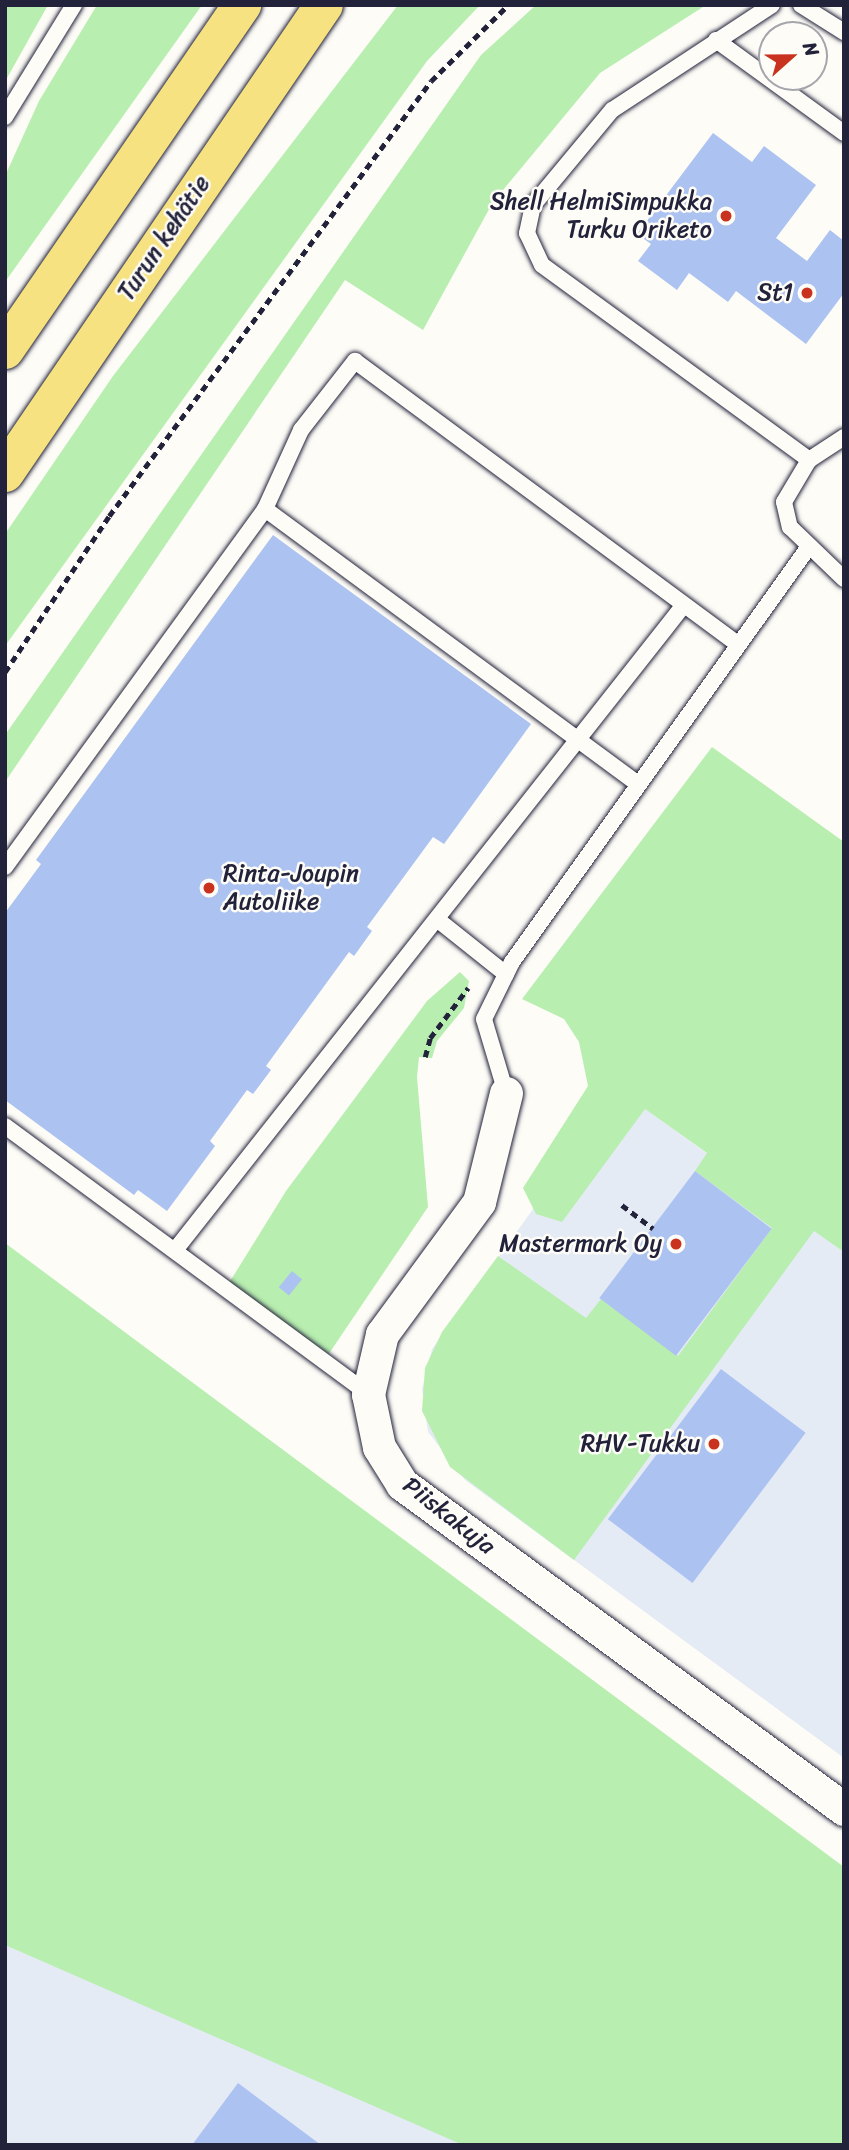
<!DOCTYPE html>
<html>
<head>
<meta charset="utf-8">
<style>
  body { margin:0 }
  #map { position:relative; width:849px; height:2150px; overflow:hidden; background:#fdfcf7; font-family:Sriracha,sans-serif }
  div>[style] { position:absolute }
  [style*='--x'] { left:calc(var(--x)*1px); top:calc(var(--y)*1px); width:calc(var(--w)*1px); rotate:calc(var(--a)*1deg) }
  .built>* { inset:0; background:#e5ebf5 }
  .green>* { inset:0; background:#b8eeb0 }
  .building>* { inset:0; background:#acc2f0; transform-origin:0 0 }
  .path>* { height:4.5px; margin-top:-2.25px; transform-origin:0; background:repeating-linear-gradient(90deg,#22223b 0 7px,transparent 0 12px) }
  .roads { filter:drop-shadow(0 0 2px #22223b) drop-shadow(0 0 2px #22223b) }
  .service>* { height:16px; margin:-8px; padding:0 8px; transform-origin:8px; border-radius:8px; background:#fdfcf7 }
  .minor>* { height:33px; margin:-16.5px; padding:0 16.5px; transform-origin:16.5px; border-radius:16.5px; background:#fdfcf7 }
  .trunk>* { height:38px; margin:-19px; padding:0 19px; transform-origin:19px; border-radius:19px; background:#f6e281 }
  .dots>* { width:19px; height:19px; translate:-50% -50%; box-sizing:border-box; border:4px solid #fdfcf7; border-radius:50% }
  span { translate:-50% -50%; white-space:nowrap; text-align:center; line-height:1.15; -webkit-text-stroke:5px #fdfcf7; paint-order:stroke }
  .poi-label { font-size:24px; color:#22223b }
  .right { translate:-100% -50%; text-align:right }
  .left { translate:0 -50%; text-align:left }
  .street-label { font-size:24px; color:#22223b }
  .frame { position:absolute; inset:0; border:7px solid #22223b; pointer-events:none }
  .north { position:absolute; left:758px; top:21px; width:70px; height:70px; box-sizing:border-box; background:#fdfcf7; border:2px solid #a5a5ac; border-radius:50%; rotate:69deg; font-size:19px; font-weight:700; line-height:28px; text-align:center; color:#22223b }
  .north::after { content:''; display:block; margin:auto; width:24px; height:32px; background:#c8321e; clip-path:polygon(50% 0,100% 100%,50% 72%,0 100%) }
</style>
</head>
<body>
<div id="map">
  <div class="built">
    <div style="clip-path:polygon(619px 1090px,844px 1252px,844px 1758px,465px 1480px,428px 1432px,422px 1389px,432px 1349px)"></div>
    <div style="clip-path:polygon(5px 1945px,456px 2138px,463px 2145px,5px 2145px)"></div>
  </div>
  <div class="green">
    <div style="clip-path:polygon(5px 5px,48px 5px,7px 78px,5px 18px)"></div>
    <div style="clip-path:polygon(97px 5px,202px 5px,5px 282px,5px 176px,39px 101px)"></div>
    <div style="clip-path:polygon(398px 5px,480px 5px,427px 61px,5px 646px,5px 534px,113px 376px)"></div>
    <div style="clip-path:polygon(536px 5px,706px 5px,600px 73px,493px 202px,423px 330px,345px 280px,5px 782px,5px 735px,481px 55px)"></div>
    <div style="clip-path:polygon(712px 747px,844px 842px,844px 1252px,814px 1231px,574px 1560px,450px 1467px,422px 1411px,425px 1368px,442px 1332px,498px 1256px,586px 1318px,601px 1299px,678px 1356px,772px 1228px,695px 1171px,707px 1153px,645px 1109px,562px 1222px,536px 1214px,523px 1188px,588px 1086px,579px 1042px,564px 1019px,522px 999px)"></div>
    <div style="clip-path:polygon(460px 972px,469px 981px,464px 1008px,437px 1041px,432px 1058px,419px 1057px,417px 1077px,428px 1207px,326px 1358px,229px 1283px,286px 1191px,427px 1001px)"></div>
    <div style="clip-path:polygon(5px 1243px,844px 1867px,844px 2145px,463px 2145px,5px 1945px)"></div>
  </div>
  <div class="building">
    <div style="clip-path:polygon(713px 133px,752px 162px,764px 146px,816px 185px,776px 238px,807px 261px,830px 230px,844px 241px,844px 293px,806px 344px,736px 291px,728px 302px,689px 273px,677px 290px,638px 261px,651px 244px,637px 234px)"></div>
    <div style="clip-path:polygon(273px 535px,531px 724px,444px 844px,433px 837px,367px 927px,372px 931px,354px 956px,349px 952px,266px 1066px,271px 1070px,253px 1094px,247px 1090px,210px 1141px,215px 1146px,167px 1211px,138px 1190px,134px 1195px,5px 1100px,5px 913px,41px 864px,36px 860px)"></div>
    <div style="left:695px;top:1171px;width:96px;height:159px;rotate:37deg"></div>
    <div style="left:292px;top:1271px;width:13px;height:21px;rotate:39deg"></div>
    <div style="left:721px;top:1369px;width:106px;height:188px;rotate:37deg"></div>
    <div style="clip-path:polygon(238px 2083px,321px 2145px,192px 2145px)"></div>
  </div>
  <div class="path">
    <div style="--x:5;--y:672;--w:187;--a:-56.3"></div>
    <div style="--x:109;--y:516;--w:541;--a:-53.49"></div>
    <div style="--x:431;--y:81;--w:108;--a:-44.6"></div>
    <div style="--x:425;--y:1057;--w:20;--a:-75"></div>
    <div style="--x:430;--y:1038;--w:63;--a:-52.8"></div>
    <div style="--x:622;--y:1205;--w:39;--a:37"></div>
  </div>
  <div class="roads">
    <div class="service">
      <div style="--x:772;--y:5;--w:191;--a:146.7"></div>
      <div style="--x:612;--y:110;--w:124;--a:129.7"></div>
      <div style="--x:533;--y:205;--w:29;--a:102"></div>
      <div style="--x:527;--y:233;--w:35;--a:65"></div>
      <div style="--x:542;--y:265;--w:331;--a:36.1"></div>
      <div style="--x:809;--y:460;--w:42;--a:-33.3"></div>
      <div style="--x:801;--y:5;--w:51;--a:32.1"></div>
      <div style="--x:716;--y:40;--w:158;--a:36"></div>
      <div style="--x:5;--y:117;--w:132;--a:-58.4"></div>
      <div style="--x:809;--y:460;--w:49;--a:120.8"></div>
      <div style="--x:784;--y:502;--w:26;--a:77"></div>
      <div style="--x:790;--y:527;--w:75;--a:43.9"></div>
      <div style="--x:265;--y:509;--w:463;--a:36.4"></div>
      <div style="--x:5;--y:867;--w:442;--a:-54"></div>
      <div style="--x:265;--y:509;--w:87;--a:-65.5"></div>
      <div style="--x:301;--y:430;--w:88;--a:-52"></div>
      <div style="--x:355;--y:361;--w:475;--a:36.5"></div>
      <div style="--x:438;--y:920;--w:87;--a:38.5"></div>
      <div style="--x:506;--y:1093;--w:77;--a:-106.6"></div>
      <div style="--x:484;--y:1019;--w:64;--a:-63.8"></div>
      <div style="--x:512;--y:962;--w:509;--a:-54.44"></div>
      <div style="--x:5;--y:1126;--w:451;--a:36.4"></div>
      <div style="--x:176;--y:1249;--w:819;--a:-51.74"></div>
    </div>
    <div class="minor">
      <div style="--x:506;--y:1093;--w:112;--a:103.9"></div>
      <div style="--x:479;--y:1202;--w:164;--a:126.3"></div>
      <div style="--x:382;--y:1334;--w:62;--a:103.1"></div>
      <div style="--x:368;--y:1394;--w:54;--a:78.3"></div>
      <div style="--x:379;--y:1447;--w:44;--a:58.1"></div>
      <div style="--x:402;--y:1484;--w:549;--a:36.33"></div>
    </div>
    <div class="trunk">
      <div style="--x:5;--y:350;--w:419;--a:-55.5"></div>
      <div style="--x:5;--y:473;--w:566;--a:-55.72"></div>
    </div>
  </div>
  <div class="dots">
    <div style="left:726px;top:216px;background:#c8321e"></div>
    <div style="left:807px;top:293px;background:#c8321e"></div>
    <div style="left:209px;top:888px;background:#c8321e"></div>
    <div style="left:676px;top:1244px;background:#c8321e"></div>
    <div style="left:714px;top:1444px;background:#c8321e"></div>
  </div>
  <div class="poi-label">
    <span class="right" style="left:712px;top:216px">Shell HelmiSimpukka<br>Turku Oriketo</span>
    <span class="right" style="left:793px;top:293px">St1</span>
    <span class="left" style="left:223px;top:888px">Rinta-Joupin<br>Autoliike</span>
    <span class="right" style="left:662px;top:1244px">Mastermark Oy</span>
    <span class="right" style="left:700px;top:1444px">RHV-Tukku</span>
  </div>
  <div class="street-label">
    <span style="left:164px;top:238px;rotate:-56deg">Turun kehätie</span>
    <span style="left:449px;top:1516px;rotate:38deg">Piiskakuja</span>
  </div>
  <div class="frame"></div>
  <div class="north">N</div>
</div>
</body>
</html>
